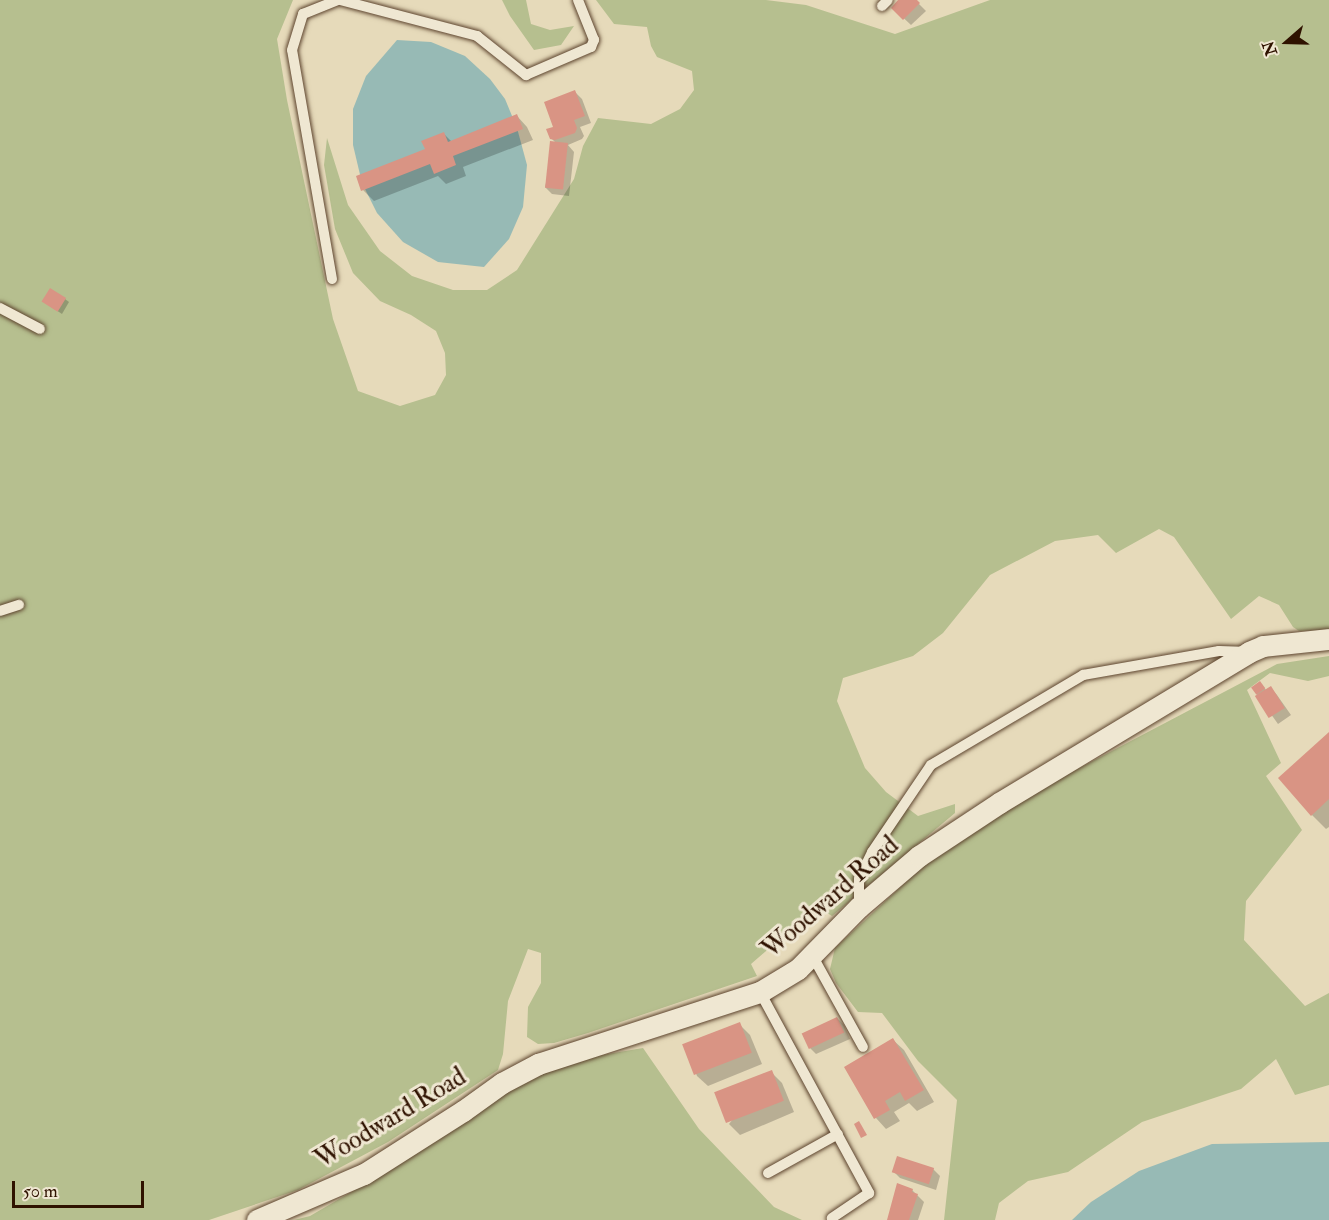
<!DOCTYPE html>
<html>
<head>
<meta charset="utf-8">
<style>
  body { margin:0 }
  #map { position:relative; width:1329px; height:1220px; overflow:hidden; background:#e6daba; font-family:"IM FELL Double Pica",serif }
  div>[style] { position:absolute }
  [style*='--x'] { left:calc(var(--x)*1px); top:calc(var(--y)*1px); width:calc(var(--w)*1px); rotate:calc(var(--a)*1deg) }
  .green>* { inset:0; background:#b6bf8f }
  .water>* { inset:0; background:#97bab5 }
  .shadow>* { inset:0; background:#0003 }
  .building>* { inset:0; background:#d99484; transform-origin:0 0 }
  .roads { filter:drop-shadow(0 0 2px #5d442e) drop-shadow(0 0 2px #5d442e) }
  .service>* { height:10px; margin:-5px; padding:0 5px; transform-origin:5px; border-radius:5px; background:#efe7d2 }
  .minor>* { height:21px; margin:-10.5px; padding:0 10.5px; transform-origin:10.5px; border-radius:10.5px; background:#efe7d2 }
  span { translate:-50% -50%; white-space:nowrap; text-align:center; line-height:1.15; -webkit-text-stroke:6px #efe7d2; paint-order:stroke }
  .street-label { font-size:26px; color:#2f1200 }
  .north { position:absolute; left:1257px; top:12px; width:60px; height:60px; -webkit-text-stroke:4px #efe7d2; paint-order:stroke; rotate:250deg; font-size:16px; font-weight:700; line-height:24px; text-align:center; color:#2f1200 }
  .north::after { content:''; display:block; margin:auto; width:21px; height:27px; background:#2f1200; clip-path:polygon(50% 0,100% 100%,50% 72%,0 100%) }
  .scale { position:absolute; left:12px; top:1181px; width:132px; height:27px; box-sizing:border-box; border:3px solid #2f1200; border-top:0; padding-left:8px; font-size:18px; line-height:21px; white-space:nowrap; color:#2f1200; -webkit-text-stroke:4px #efe7d2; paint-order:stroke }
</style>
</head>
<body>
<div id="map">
  <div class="green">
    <div style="clip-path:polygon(0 0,293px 0,277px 39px,287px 100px,333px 319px,358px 391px,400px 406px,435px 395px,446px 375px,445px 353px,436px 331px,411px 315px,380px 301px,353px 273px,335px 229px,324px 165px,327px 138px,348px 205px,380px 251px,412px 276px,453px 290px,487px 290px,517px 270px,574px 179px,583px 146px,598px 118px,651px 124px,680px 109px,694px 90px,692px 71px,657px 57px,651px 46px,647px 27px,614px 24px,596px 0,766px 0,806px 5px,895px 34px,990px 0,1329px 0,1329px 630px,1299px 631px,1293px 627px,1279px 605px,1259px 596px,1231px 619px,1174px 537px,1159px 529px,1116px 553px,1098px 535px,1055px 541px,990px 575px,943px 633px,913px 656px,843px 678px,837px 701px,865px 768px,886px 792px,918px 816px,955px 804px,955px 813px,832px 916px,817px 907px,751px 964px,757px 976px,588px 1033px,554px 1043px,538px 1044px,527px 1037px,528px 1007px,541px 983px,541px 953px,528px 949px,508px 1001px,503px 1054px,498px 1070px,388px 1142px,298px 1190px,209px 1220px,0 1220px)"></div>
    <div style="clip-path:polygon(502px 0,526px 0,531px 24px,550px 30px,574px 26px,561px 45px,534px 50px,510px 16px)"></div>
    <div style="clip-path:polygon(1329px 656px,1329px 676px,1308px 681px,1270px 673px,1247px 690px,1281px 763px,1266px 776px,1302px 830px,1246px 901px,1244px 940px,1305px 1006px,1329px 993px,1329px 1085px,1295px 1095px,1276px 1059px,1241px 1089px,1142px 1122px,1068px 1172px,1028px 1181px,999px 1203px,995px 1220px,944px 1220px,957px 1100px,918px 1061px,882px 1013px,858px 1012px,836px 983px,830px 969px,835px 948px,934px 856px,1032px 793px,1277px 664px)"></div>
    <div style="clip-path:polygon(643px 1048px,699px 1129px,774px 1207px,802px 1220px,294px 1220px,310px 1216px,353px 1191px,525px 1080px,584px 1058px)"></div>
  </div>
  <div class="water">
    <div style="clip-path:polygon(397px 40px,431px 42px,465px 56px,490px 79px,505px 99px,517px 128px,527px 165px,523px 207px,509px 239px,484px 267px,438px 262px,403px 242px,377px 213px,362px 183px,353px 145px,353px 109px,366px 76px)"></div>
    <div style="clip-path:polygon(1329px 1142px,1329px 1220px,1072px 1220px,1091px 1202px,1139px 1171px,1212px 1144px)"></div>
  </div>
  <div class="shadow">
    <div style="clip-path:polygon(900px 0,915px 0,926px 11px,911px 25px,893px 8px)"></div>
    <div style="clip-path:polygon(575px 92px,582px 99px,591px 123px,580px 127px,584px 136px,582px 139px,568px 145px,574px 152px,569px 196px,552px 194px,545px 187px,556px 143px,551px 138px)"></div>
    <div style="clip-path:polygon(517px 116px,527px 127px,533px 140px,463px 167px,466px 176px,446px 184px,438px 176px,374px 201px,363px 190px,358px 177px,427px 150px,444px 134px,452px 142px)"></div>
    <div style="clip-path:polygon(65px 299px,69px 302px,62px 314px,44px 302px)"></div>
    <div style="clip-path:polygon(1260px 683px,1267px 691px,1271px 688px,1277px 695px,1291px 715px,1278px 724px,1253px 689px)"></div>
    <div style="clip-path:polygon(1329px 734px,1329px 827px,1326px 829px,1312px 815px)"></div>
    <div style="clip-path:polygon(837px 1018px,844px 1025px,850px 1039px,816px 1054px,809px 1047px)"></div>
    <div style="clip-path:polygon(739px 1024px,750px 1035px,762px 1064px,708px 1086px,697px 1076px,685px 1046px)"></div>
    <div style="clip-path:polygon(893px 1040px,904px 1050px,934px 1102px,917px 1111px,909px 1103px,894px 1112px,900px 1121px,886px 1129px,876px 1118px)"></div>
    <div style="clip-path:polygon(771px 1072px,782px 1083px,794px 1112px,740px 1135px,729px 1124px)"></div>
    <div style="clip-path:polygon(933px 1169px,940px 1176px,936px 1190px,900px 1178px,893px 1171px)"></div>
    <div style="clip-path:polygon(912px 1190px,924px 1202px,918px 1220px,889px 1220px)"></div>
  </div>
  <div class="building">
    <div style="clip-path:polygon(898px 0,917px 0,920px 3px,903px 20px,891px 8px)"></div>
    <div style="clip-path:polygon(575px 90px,585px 116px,574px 120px,577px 128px,575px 133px,555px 140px,550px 139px,546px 129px,553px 127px,544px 102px)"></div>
    <div style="clip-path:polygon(517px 114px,523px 129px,453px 156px,456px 165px,434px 174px,430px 164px,361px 191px,356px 176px,425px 149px,421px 141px,444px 132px,448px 142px)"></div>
    <div style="left:550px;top:141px;width:18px;height:47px;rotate:6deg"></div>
    <div style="left:50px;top:288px;width:19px;height:16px;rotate:32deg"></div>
    <div style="left:1260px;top:681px;width:9px;height:11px;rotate:54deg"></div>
    <div style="left:1271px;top:686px;width:26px;height:19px;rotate:58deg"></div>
    <div style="clip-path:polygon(1329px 732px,1329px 799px,1311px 816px,1278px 778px)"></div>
    <div style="left:837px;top:1017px;width:17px;height:39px;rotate:65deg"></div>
    <div style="left:740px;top:1022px;width:33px;height:62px;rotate:69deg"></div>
    <div style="clip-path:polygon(893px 1038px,924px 1090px,905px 1101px,900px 1092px,885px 1101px,890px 1110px,874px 1119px,844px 1067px)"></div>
    <div style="left:772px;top:1070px;width:33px;height:62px;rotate:69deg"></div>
    <div style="clip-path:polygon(859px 1121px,867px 1135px,861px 1138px,854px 1124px)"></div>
    <div style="left:897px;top:1156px;width:39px;height:17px;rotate:18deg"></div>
    <div style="clip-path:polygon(897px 1183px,913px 1189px,912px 1192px,918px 1194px,909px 1220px,887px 1220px)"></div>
  </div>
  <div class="roads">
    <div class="service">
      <div style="--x:340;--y:0;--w:142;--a:14.7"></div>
      <div style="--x:477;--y:36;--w:63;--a:38.5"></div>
      <div style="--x:526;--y:75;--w:71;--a:-23.3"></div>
      <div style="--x:591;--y:47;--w:8;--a:-67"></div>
      <div style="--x:594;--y:40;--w:43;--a:-111.8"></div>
      <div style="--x:882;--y:6;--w:8;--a:-45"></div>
      <div style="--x:332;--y:279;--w:232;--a:-99.9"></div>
      <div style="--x:292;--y:50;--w:38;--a:-73"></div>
      <div style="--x:303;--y:14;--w:38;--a:-22"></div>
      <div style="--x:0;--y:308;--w:45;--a:27.7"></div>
      <div style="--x:0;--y:611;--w:20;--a:-18"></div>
      <div style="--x:859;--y:907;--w:28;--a:-90"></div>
      <div style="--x:859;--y:879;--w:30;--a:-64"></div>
      <div style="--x:872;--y:852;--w:105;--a:-55.9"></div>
      <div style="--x:931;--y:765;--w:177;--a:-30.6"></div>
      <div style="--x:1083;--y:675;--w:138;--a:-10"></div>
      <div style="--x:1219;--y:651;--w:23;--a:2"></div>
      <div style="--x:812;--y:955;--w:105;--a:61"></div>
      <div style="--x:760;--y:992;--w:229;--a:61.5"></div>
      <div style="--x:869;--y:1193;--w:45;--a:146"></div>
      <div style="--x:768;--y:1173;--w:80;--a:-29.1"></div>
    </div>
    <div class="minor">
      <div style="--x:257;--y:1220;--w:116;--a:-23.3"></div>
      <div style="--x:364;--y:1174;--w:117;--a:-32.5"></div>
      <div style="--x:463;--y:1111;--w:48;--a:-35.7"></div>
      <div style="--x:502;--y:1083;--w:41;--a:-27.8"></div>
      <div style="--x:538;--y:1064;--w:233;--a:-18"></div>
      <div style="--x:760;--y:992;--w:44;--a:-31.2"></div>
      <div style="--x:798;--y:969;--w:87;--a:-45.5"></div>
      <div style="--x:859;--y:907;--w:79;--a:-40.4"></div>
      <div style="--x:919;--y:856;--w:96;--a:-33.5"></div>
      <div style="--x:999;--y:803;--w:292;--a:-31.1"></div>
      <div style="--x:1249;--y:652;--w:15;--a:-23"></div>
      <div style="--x:1263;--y:646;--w:66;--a:-6.1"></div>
    </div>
  </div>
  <div class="street-label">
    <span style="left:831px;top:898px;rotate:-41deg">Woodward Road</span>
    <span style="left:391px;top:1119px;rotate:-31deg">Woodward Road</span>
  </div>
  <div class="north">N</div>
  <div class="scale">50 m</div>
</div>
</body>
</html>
